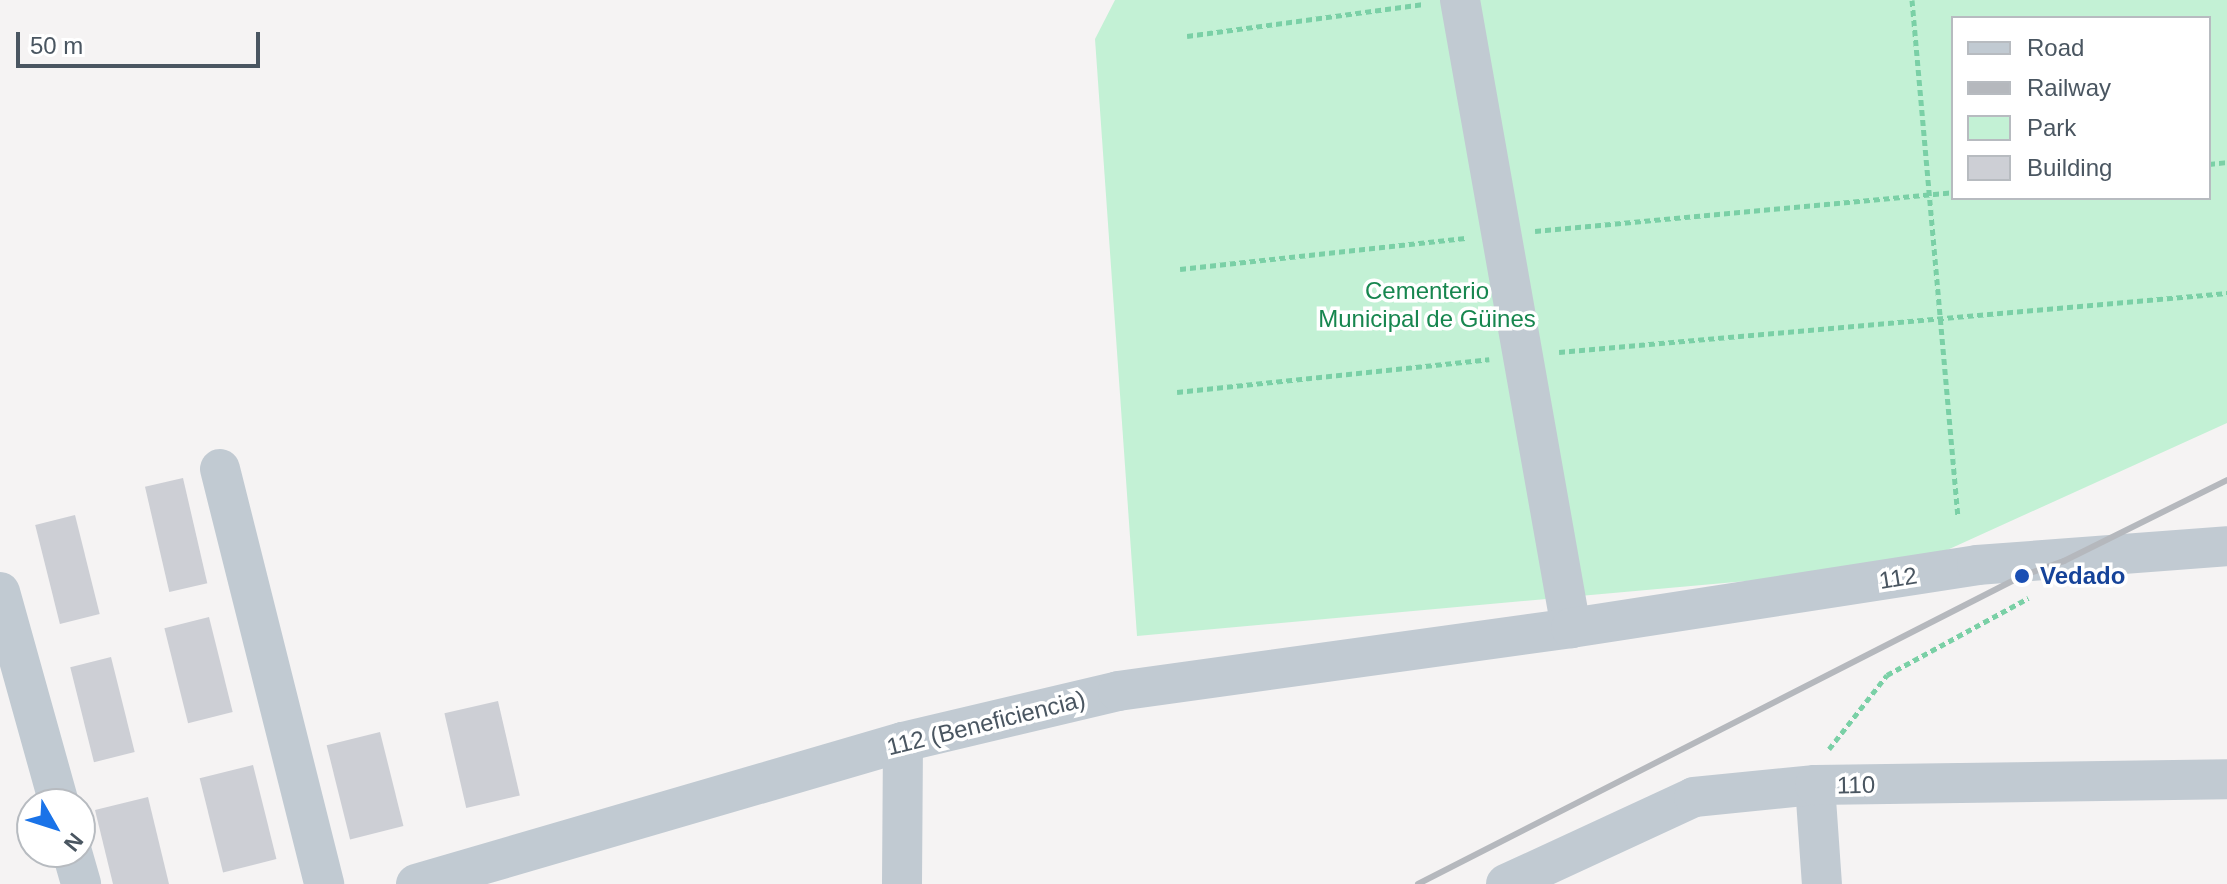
<!DOCTYPE html>
<html>
<head>
<meta charset="utf-8">
<style>
  body { margin:0 }
  #map { position:relative; width:2227px; height:884px; overflow:hidden; background:#f5f3f3; font-family:Helvetica,sans-serif }
  div>[style] { position:absolute }
  [style*='--x'] { left:calc(var(--x)*1px); top:calc(var(--y)*1px); width:calc(var(--w)*1px); rotate:calc(var(--a)*1deg) }
  .green>* { inset:0; background:#c3f1d5 }
  .building>* { inset:0; background:#cdcfd5; transform-origin:0 0 }
  .path>* { height:5px; margin-top:-2.5px; transform-origin:0; background:repeating-linear-gradient(90deg,#7ad0a6 0 6px,transparent 0 10px) }
  .minor>* { height:40px; margin:-20px; padding:0 20px; transform-origin:20px; border-radius:20px; background:#c1cad2 }
  .rail>* { height:6px; margin:-3px; padding:0 3px; transform-origin:3px; border-radius:3px; background:#b5b8bd }
  .dots>* { width:22px; height:22px; translate:-50% -50%; box-sizing:border-box; border:4px solid #fff; border-radius:50% }
  span { translate:-50% -50%; white-space:nowrap; text-align:center; line-height:1.15; -webkit-text-stroke:7px #fff; paint-order:stroke }
  .park-label { font-size:24px; color:#17864f }
  .transit-label { font-size:24px; color:#164399; font-weight:700 }
  .left { translate:0 -50%; text-align:left }
  .street-label { font-size:24px; color:#4a5661 }
  .legend { position:absolute; left:1951px; top:16px; width:260px; height:184px; box-sizing:border-box; background:#fff; border:2px solid #b7bbc0; margin:0; padding:10px 14px; list-style:none; font-size:24px; color:#4a5661 }
  .legend li { display:flex; align-items:center; gap:16px; height:40px }
  .legend b { width:40px; border:2px solid #b7bbc0 }
  .north { position:absolute; left:16px; top:788px; width:80px; height:80px; box-sizing:border-box; background:#fff; border:2px solid #b7bbc0; border-radius:50%; rotate:129deg; font-size:22px; font-weight:700; line-height:32px; text-align:center; color:#4a5661 }
  .north::after { content:''; display:block; margin:auto; width:28px; height:36px; background:#1a73e8; clip-path:polygon(50% 0,100% 100%,50% 72%,0 100%) }
  .scale { position:absolute; left:16px; top:32px; width:244px; height:36px; box-sizing:border-box; border:4px solid #4a5661; border-top:0; padding-left:10px; font-size:24px; line-height:28px; white-space:nowrap; color:#4a5661; -webkit-text-stroke:6px #fff; paint-order:stroke }
</style>
</head>
<body>
<div id="map">
  <div class="green">
    <div style="clip-path:polygon(evenodd,1115px 0,2227px 0,2227px 423px,1912px 566px,1137px 636px,1095px 39px,1115px 0,1953px 18px,2209px 18px,2209px 198px,1953px 198px,1953px 18px)"></div>
  </div>
  <div class="building">
    <div style="left:183px;top:478px;width:108px;height:39px;rotate:77deg"></div>
    <div style="left:75px;top:515px;width:102px;height:41px;rotate:76deg"></div>
    <div style="left:209px;top:617px;width:98px;height:46px;rotate:76deg"></div>
    <div style="left:111px;top:657px;width:98px;height:42px;rotate:76deg"></div>
    <div style="left:498px;top:701px;width:97px;height:55px;rotate:77deg"></div>
    <div style="left:380px;top:732px;width:97px;height:55px;rotate:76deg"></div>
    <div style="left:253px;top:765px;width:97px;height:55px;rotate:76deg"></div>
    <div style="clip-path:polygon(148px 797px,169px 884px,113px 884px,95px 810px)"></div>
  </div>
  <div class="path">
    <div style="--x:1912;--y:0;--w:519;--a:84.92"></div>
    <div style="--x:1187;--y:36;--w:239;--a:-7.7"></div>
    <div style="--x:2209;--y:164;--w:18;--a:-6"></div>
    <div style="--x:1535;--y:231;--w:420;--a:-5.3"></div>
    <div style="--x:1180;--y:269;--w:287;--a:-6.2"></div>
    <div style="--x:1559;--y:352;--w:671;--a:-5.05"></div>
    <div style="--x:1177;--y:392;--w:314;--a:-6"></div>
    <div style="--x:1829;--y:749;--w:94;--a:-51.9"></div>
    <div style="--x:1887;--y:675;--w:161;--a:-28.6"></div>
  </div>
  <div class="minor">
    <div style="--x:1460;--y:0;--w:638;--a:79.98"></div>
    <div style="--x:220;--y:469;--w:428;--a:75.9"></div>
    <div style="--x:0;--y:592;--w:220;--a:74.4"></div>
    <div style="--x:1815;--y:785;--w:99;--a:86"></div>
    <div style="--x:72;--y:852;--w:33;--a:74"></div>
    <div style="--x:416;--y:884;--w:507;--a:-16.26"></div>
    <div style="--x:903;--y:742;--w:221;--a:-13.3"></div>
    <div style="--x:1118;--y:691;--w:457;--a:-7.9"></div>
    <div style="--x:1571;--y:628;--w:411;--a:-8.8"></div>
    <div style="--x:1977;--y:565;--w:251;--a:-4.3"></div>
    <div style="--x:902;--y:884;--w:142;--a:-89.6"></div>
    <div style="--x:1506;--y:884;--w:207;--a:-24.8"></div>
    <div style="--x:1694;--y:797;--w:122;--a:-5.7"></div>
    <div style="--x:1815;--y:785;--w:412;--a:-0.8"></div>
  </div>
  <div class="rail">
    <div style="--x:1418;--y:884;--w:678;--a:-27.02"></div>
    <div style="--x:2022;--y:576;--w:45;--a:-19.7"></div>
    <div style="--x:2064;--y:561;--w:182;--a:-26.4"></div>
  </div>
  <div class="dots">
    <div style="left:2022px;top:576px;background:#1a4fb4"></div>
  </div>
  <div class="park-label">
    <span style="left:1427px;top:305px">Cementerio<br>Municipal de Güines</span>
  </div>
  <div class="transit-label">
    <span class="left" style="left:2040px;top:576px">Vedado</span>
  </div>
  <div class="street-label">
    <span style="left:1898px;top:578px;rotate:-9deg">112</span>
    <span style="left:986px;top:723px;rotate:-14deg">112 (Beneficiencia)</span>
    <span style="left:1856px;top:785px;rotate:-1deg">110</span>
  </div>
  <ul class="legend">
  <li><b style="height:10px;background:#c1cad2"></b>Road</li>
  <li><b style="height:10px;background:#b5b8bd"></b>Railway</li>
  <li><b style="height:22px;background:#c3f1d5"></b>Park</li>
  <li><b style="height:22px;background:#cdcfd5"></b>Building</li>
  </ul>
  <div class="north">N</div>
  <div class="scale">50 m</div>
</div>
</body>
</html>
